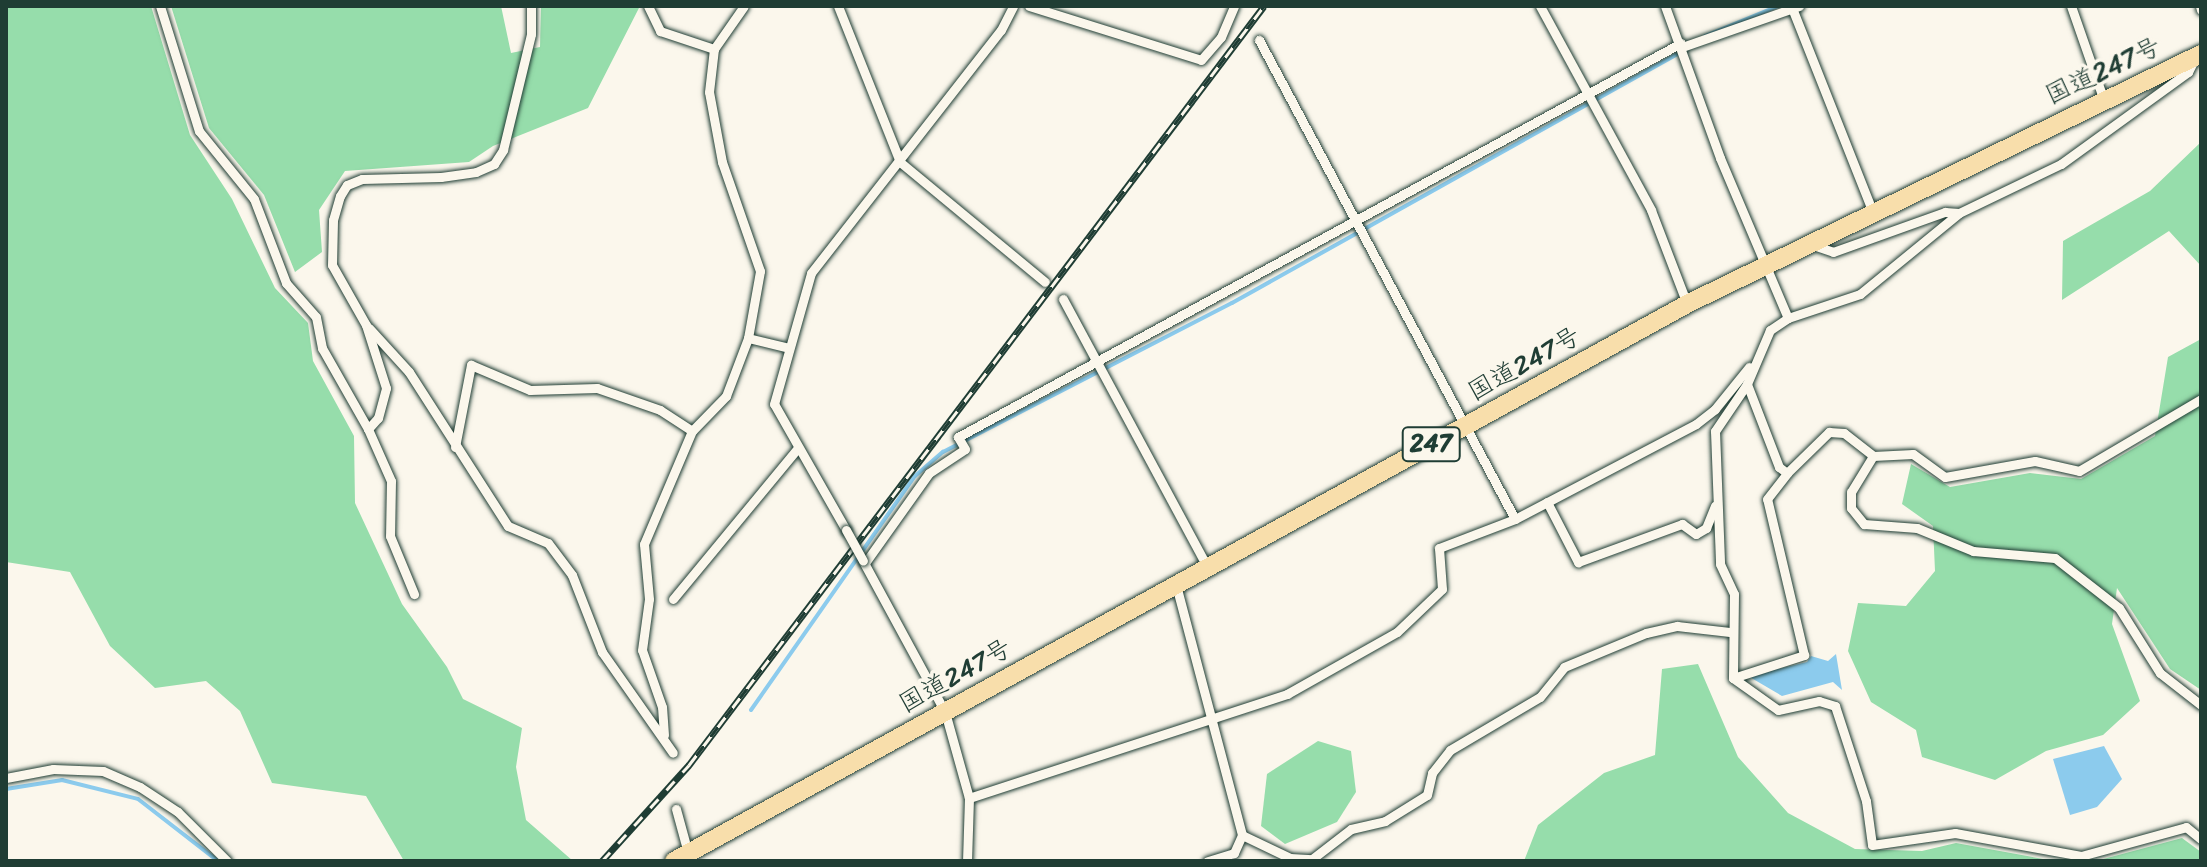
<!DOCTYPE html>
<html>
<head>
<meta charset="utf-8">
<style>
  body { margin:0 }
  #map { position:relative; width:2207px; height:867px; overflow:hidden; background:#fbf7ec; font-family:Sriracha,"Klee One",sans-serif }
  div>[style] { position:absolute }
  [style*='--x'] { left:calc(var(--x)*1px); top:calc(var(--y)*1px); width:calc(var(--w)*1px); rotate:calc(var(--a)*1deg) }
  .green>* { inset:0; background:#96ddab }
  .water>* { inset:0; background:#8ccbed }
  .stream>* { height:4px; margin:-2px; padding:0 2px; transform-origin:2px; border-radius:2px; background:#8ccbed }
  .roads { filter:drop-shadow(0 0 2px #1f3d34) drop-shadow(0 0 2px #1f3d34) }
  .street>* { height:9px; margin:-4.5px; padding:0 4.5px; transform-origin:4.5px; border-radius:4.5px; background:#fbf7ec }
  .highway>* { height:18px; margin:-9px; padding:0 9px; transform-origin:9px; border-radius:9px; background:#f8deab }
  .rail>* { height:7px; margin-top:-3.5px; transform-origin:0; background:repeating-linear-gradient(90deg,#fbf7ec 0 12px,#1f3d34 0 24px); box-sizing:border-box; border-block:2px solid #1f3d34 }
  .bridges { filter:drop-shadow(0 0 2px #1f3d34) drop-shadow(0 0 2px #1f3d34) }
  .street-bridge>* { height:9px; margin:-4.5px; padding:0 4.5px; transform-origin:4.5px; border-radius:4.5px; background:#fbf7ec }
  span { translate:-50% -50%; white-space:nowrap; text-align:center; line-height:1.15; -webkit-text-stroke:7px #fbf7ec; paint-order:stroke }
  .shield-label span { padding:2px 6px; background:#fbf7ec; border:2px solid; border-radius:6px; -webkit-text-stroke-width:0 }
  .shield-label { font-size:24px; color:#1f3d34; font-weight:700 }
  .street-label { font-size:26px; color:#1f3d34 }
  .frame { position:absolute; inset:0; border:8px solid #1f3d34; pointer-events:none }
</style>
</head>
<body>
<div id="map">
  <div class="green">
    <div style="clip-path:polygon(6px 6px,151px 6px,190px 135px,232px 199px,275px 288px,308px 323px,313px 361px,354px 436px,355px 503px,402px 604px,447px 667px,463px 699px,522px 728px,516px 767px,526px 820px,573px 861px,404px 861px,366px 796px,272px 783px,240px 711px,206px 681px,155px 688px,110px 646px,70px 572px,6px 562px)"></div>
    <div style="clip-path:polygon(171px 6px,501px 6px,511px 53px,540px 47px,541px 6px,640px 6px,588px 108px,493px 146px,469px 162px,345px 171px,319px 210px,322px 252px,295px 272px,264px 195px,209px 128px)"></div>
    <div style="clip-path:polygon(2201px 142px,2201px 266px,2169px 231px,2062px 300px,2063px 241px,2150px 191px)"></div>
    <div style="clip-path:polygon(2201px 339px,2201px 690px,2170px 669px,2117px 588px,2112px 624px,2140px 701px,2103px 735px,2046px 751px,1995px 780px,1922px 757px,1916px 730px,1871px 702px,1848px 651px,1858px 603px,1906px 606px,1935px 571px,1933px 526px,1902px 504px,1911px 464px,1950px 487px,2030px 473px,2081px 479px,2155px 436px,2168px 357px)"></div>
    <div style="clip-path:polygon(1698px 664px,1738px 757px,1788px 813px,1855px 849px,1922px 851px,1956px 843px,2054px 861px,1524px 861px,1538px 825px,1604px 773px,1655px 755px,1662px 669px)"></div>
    <div style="clip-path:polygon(1318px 741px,1351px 751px,1356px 792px,1337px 822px,1285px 844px,1261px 826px,1267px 774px)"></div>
    <div style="clip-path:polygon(2182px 838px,2201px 852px,2201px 861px,2096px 861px)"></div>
  </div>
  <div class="water">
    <div style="clip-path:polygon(1836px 654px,1842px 690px,1833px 682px,1782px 696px,1748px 676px,1807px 662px,1811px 656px,1828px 661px)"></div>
    <div style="clip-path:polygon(2104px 746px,2122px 779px,2097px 807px,2070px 815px,2053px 759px)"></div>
  </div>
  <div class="stream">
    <div style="--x:1705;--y:36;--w:79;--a:-22.3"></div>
    <div style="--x:751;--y:710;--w:286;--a:-55"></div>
    <div style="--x:915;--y:476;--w:37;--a:-41"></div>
    <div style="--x:943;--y:452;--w:325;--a:-27.3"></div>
    <div style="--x:1232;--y:303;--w:514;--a:-29.21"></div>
    <div style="--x:6;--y:789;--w:57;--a:-9.1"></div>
    <div style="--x:62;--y:780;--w:78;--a:14"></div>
    <div style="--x:138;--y:799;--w:101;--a:37.8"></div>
  </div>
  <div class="roads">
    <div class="street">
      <div style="--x:160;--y:6;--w:131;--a:72.7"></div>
      <div style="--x:199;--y:131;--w:87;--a:51"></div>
      <div style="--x:254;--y:199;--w:90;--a:69.1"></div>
      <div style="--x:286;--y:283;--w:45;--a:48.6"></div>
      <div style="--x:316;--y:317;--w:32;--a:79"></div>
      <div style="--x:322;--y:348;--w:93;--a:60.4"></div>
      <div style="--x:368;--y:429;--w:15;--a:-48"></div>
      <div style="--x:378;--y:418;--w:31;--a:-75"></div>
      <div style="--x:386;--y:388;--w:66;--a:-107.6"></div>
      <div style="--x:366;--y:325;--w:69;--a:-119.5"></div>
      <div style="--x:332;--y:265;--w:45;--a:-88.7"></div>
      <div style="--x:333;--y:220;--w:25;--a:-74"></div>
      <div style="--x:340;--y:196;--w:13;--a:-58"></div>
      <div style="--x:347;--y:185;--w:16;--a:-22"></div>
      <div style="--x:362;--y:179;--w:79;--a:-1.5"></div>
      <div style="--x:441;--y:177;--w:35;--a:-8"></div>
      <div style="--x:476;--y:172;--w:20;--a:-24"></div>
      <div style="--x:494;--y:164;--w:17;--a:-57"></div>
      <div style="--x:503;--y:150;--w:119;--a:-76.4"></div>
      <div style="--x:531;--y:34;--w:28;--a:-90"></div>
      <div style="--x:648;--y:6;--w:28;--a:64"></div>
      <div style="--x:660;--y:31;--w:57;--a:18.4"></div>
      <div style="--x:838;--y:6;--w:168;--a:68.3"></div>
      <div style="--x:900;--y:162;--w:188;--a:39.6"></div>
      <div style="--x:1029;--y:6;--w:180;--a:17.4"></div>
      <div style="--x:1201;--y:60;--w:30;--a:-49"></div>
      <div style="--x:1221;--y:37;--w:34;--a:-67"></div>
      <div style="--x:1540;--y:6;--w:232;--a:61.4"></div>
      <div style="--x:1651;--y:210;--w:101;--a:69"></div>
      <div style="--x:1665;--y:6;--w:162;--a:70.1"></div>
      <div style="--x:1720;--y:158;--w:174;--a:67"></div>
      <div style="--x:1788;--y:318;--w:22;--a:146"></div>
      <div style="--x:1770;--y:330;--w:59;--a:113.1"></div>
      <div style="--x:1747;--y:384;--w:57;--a:124.2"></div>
      <div style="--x:1715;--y:431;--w:133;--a:87.8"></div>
      <div style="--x:1720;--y:564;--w:33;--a:65"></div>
      <div style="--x:1734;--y:594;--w:84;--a:90.7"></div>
      <div style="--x:1733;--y:678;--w:55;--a:35.4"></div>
      <div style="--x:1778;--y:710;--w:42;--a:-12.4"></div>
      <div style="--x:1819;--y:701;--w:17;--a:17"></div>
      <div style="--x:1835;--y:706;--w:100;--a:71.9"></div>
      <div style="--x:1866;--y:801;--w:44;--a:82.2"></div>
      <div style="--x:1872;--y:845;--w:84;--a:-8.2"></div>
      <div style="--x:1955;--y:833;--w:128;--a:10.3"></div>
      <div style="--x:2081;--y:856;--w:109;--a:-15.4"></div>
      <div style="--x:2186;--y:827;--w:19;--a:39"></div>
      <div style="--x:2071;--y:6;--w:97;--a:70.8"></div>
      <div style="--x:2200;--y:6;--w:4;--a:76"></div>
      <div style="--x:1792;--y:8;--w:220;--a:68.4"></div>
      <div style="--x:1259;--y:40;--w:543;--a:61.88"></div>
      <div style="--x:1682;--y:47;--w:124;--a:-19.3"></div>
      <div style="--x:1813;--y:245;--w:21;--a:19"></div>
      <div style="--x:1833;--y:252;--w:119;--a:-19.7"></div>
      <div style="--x:1945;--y:212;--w:14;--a:4"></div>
      <div style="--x:1959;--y:213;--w:113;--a:-25.7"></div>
      <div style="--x:2061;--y:164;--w:157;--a:-35.9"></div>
      <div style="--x:2188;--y:72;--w:13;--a:-63"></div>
      <div style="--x:1063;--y:299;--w:302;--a:61.7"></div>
      <div style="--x:1788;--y:318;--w:76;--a:-18.4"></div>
      <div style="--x:1860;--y:294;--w:128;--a:-39.3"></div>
      <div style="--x:369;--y:328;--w:59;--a:47.7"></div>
      <div style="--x:409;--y:372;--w:183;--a:57.3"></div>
      <div style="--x:508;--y:526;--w:43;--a:23"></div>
      <div style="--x:548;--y:543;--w:40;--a:53"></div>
      <div style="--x:572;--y:575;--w:83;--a:68.7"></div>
      <div style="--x:602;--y:652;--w:123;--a:54.9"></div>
      <div style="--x:748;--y:338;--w:42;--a:13.7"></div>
      <div style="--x:1747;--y:384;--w:89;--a:68.9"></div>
      <div style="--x:1779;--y:467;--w:10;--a:37"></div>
      <div style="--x:1787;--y:473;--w:59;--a:-44.3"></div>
      <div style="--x:1829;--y:432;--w:15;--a:4"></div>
      <div style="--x:1844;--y:433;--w:37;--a:38"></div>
      <div style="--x:1873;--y:456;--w:40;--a:-2.9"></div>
      <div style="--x:1913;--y:454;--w:39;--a:36"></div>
      <div style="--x:1945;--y:477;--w:91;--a:-10.1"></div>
      <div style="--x:2035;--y:461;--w:45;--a:12.8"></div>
      <div style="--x:2079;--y:471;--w:142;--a:-30.5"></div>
      <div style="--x:368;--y:429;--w:57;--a:66.1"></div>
      <div style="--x:391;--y:481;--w:55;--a:91"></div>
      <div style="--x:390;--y:536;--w:63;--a:67.5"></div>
      <div style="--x:455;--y:447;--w:84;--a:-79"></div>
      <div style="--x:471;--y:365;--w:64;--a:23"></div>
      <div style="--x:530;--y:390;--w:67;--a:-1.7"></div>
      <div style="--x:597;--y:388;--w:67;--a:19.2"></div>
      <div style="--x:660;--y:410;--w:38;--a:33"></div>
      <div style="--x:1873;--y:456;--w:42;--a:121.4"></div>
      <div style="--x:1851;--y:492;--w:16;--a:90"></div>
      <div style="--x:1851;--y:508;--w:21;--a:51"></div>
      <div style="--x:1864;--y:524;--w:53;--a:4.3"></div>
      <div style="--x:1917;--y:528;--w:61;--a:22.3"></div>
      <div style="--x:1973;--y:551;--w:82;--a:4.9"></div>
      <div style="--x:2055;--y:558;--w:81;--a:38"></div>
      <div style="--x:2119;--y:608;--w:77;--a:57.8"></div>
      <div style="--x:2160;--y:673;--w:52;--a:38"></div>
      <div style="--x:1547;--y:502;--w:68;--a:62.7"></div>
      <div style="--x:1578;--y:562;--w:111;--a:-20.1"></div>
      <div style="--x:1682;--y:524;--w:17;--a:36"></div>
      <div style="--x:1696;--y:534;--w:12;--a:-31"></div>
      <div style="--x:1706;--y:528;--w:24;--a:-68"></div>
      <div style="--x:846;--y:530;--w:145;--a:-119.7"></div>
      <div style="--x:774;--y:404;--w:136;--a:-74.2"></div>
      <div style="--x:811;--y:273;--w:308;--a:-52"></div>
      <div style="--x:1001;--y:30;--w:27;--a:-63"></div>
      <div style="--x:863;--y:561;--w:172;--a:61.5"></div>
      <div style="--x:945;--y:712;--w:89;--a:74.4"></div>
      <div style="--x:969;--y:798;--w:63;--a:91.8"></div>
      <div style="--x:865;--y:563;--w:110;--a:-54.6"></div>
      <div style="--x:929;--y:473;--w:43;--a:-33.7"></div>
      <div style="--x:965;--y:449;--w:14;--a:-120"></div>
      <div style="--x:958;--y:437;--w:823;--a:-28.59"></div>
      <div style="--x:1176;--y:585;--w:259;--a:75.2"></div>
      <div style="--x:1242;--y:835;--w:20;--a:114"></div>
      <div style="--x:1234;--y:853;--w:28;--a:163"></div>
      <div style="--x:673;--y:599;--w:196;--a:-50.4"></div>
      <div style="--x:1733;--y:678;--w:75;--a:-17.9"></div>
      <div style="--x:1804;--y:655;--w:160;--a:-103.3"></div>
      <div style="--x:1767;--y:499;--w:33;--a:-52"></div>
      <div style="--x:664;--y:735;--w:28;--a:-94"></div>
      <div style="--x:662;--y:707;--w:60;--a:-109.3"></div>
      <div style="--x:642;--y:650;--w:51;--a:-82.2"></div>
      <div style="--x:649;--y:599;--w:55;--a:-95.2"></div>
      <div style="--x:644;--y:544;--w:123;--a:-67"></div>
      <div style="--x:692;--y:431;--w:49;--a:-45.8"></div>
      <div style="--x:726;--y:396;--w:62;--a:-69.2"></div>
      <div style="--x:748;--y:338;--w:68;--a:-79.8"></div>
      <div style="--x:760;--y:271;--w:115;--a:-109.2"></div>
      <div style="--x:722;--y:162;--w:71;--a:-100.5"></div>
      <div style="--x:709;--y:92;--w:43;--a:-83.4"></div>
      <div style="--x:714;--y:49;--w:52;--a:-55.1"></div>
      <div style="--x:6;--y:778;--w:48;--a:-10.8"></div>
      <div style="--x:53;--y:769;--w:50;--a:2.3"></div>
      <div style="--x:103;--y:771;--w:40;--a:23.4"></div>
      <div style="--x:140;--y:787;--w:45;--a:33.3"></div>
      <div style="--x:178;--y:812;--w:69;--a:45"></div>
      <div style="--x:969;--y:798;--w:335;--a:-18.1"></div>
      <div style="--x:1287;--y:694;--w:126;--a:-29.4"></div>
      <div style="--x:1397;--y:632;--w:62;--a:-43.7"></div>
      <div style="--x:1442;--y:589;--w:41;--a:-94.2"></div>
      <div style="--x:1439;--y:548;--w:81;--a:-20.9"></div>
      <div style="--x:1515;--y:519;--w:204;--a:-27.7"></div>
      <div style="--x:1696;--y:424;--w:24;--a:-38"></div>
      <div style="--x:1715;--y:409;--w:54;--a:-51"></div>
      <div style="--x:676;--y:809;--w:46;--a:74.7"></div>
      <div style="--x:1242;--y:835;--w:53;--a:25.6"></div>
      <div style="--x:1290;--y:858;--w:22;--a:3"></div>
      <div style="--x:1312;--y:859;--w:49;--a:-37.6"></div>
      <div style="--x:1351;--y:829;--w:35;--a:-13"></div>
      <div style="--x:1385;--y:821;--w:49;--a:-31.8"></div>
      <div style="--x:1427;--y:795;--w:23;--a:-77"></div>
      <div style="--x:1432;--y:773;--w:29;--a:-52"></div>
      <div style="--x:1450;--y:750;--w:104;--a:-30.5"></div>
      <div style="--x:1540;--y:697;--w:38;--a:-51"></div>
      <div style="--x:1564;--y:667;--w:89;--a:-22.5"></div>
      <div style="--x:1646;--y:633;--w:32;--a:-13"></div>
      <div style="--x:1677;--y:626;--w:53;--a:6.5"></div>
    </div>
    <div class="highway">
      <div style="--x:674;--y:861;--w:1156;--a:-28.8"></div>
      <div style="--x:1687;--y:304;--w:572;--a:-25.94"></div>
    </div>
  </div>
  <div class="rail">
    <div style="--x:602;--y:861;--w:130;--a:-47.8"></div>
    <div style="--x:689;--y:765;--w:952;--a:-52.85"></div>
  </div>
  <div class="bridges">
    <div class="street-bridge">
      <div style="--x:846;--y:530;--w:35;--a:61"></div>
    </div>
  </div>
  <div class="shield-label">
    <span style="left:1431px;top:444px">247</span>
  </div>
  <div class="street-label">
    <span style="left:2103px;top:71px;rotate:-25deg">国道247号</span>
    <span style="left:1524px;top:364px;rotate:-29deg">国道247号</span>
    <span style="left:955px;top:676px;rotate:-29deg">国道247号</span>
  </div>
  <div class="frame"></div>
</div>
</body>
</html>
